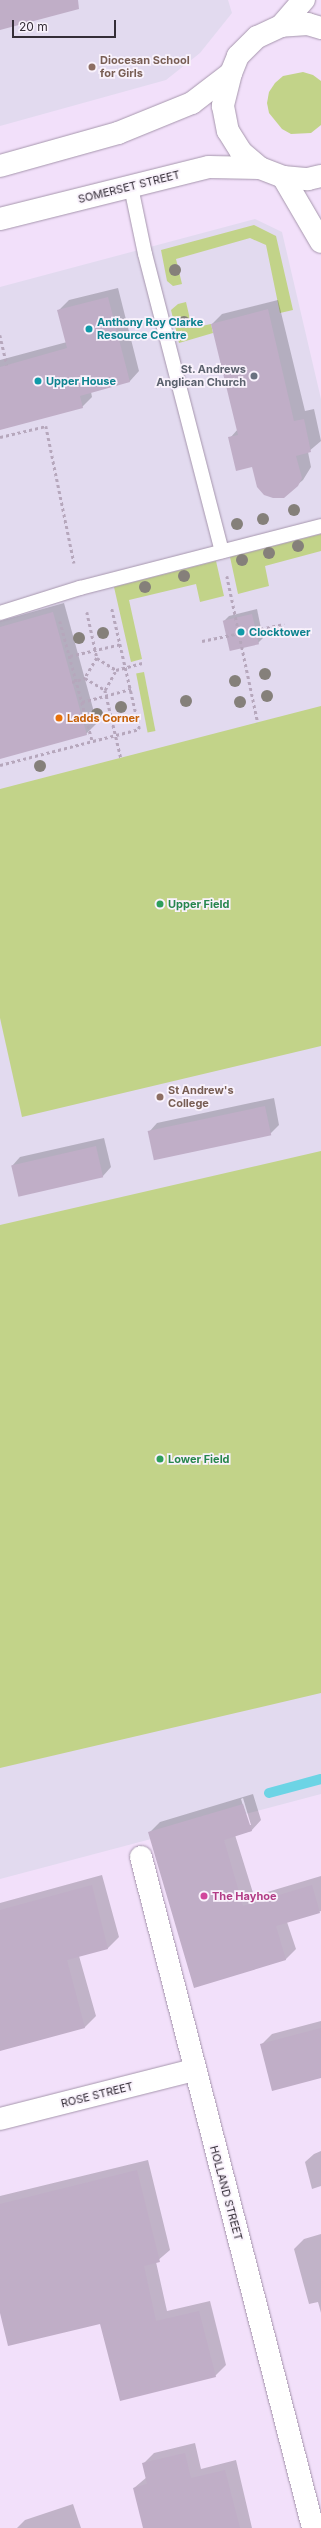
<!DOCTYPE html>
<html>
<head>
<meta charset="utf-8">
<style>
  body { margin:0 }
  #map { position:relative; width:321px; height:2528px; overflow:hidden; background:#f2e0fa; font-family:Inter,sans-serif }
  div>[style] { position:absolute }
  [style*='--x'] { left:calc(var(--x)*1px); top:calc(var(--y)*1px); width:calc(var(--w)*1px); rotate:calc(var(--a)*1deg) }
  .education>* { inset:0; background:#e2daef }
  .green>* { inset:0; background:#c2d389; transform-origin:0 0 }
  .shadow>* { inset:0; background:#0003 }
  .stream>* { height:10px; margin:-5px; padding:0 5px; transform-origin:5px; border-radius:5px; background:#6cd4e5 }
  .building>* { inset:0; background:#c0aec7; transform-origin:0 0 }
  .path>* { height:2.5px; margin-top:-1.25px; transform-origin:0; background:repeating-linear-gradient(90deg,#b6a7bc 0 3px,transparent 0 6px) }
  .roads { filter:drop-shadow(0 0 1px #a696ad) drop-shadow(0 0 1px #a696ad) }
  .lane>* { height:14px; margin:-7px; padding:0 7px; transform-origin:7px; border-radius:7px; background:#fff }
  .street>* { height:22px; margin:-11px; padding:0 11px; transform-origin:11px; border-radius:11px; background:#fff }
  .secondary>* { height:22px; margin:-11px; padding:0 11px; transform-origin:11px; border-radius:11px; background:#fff }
  .trees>* { width:12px; height:12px; margin:-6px; border-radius:50%; background:#85807a }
  .dots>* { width:11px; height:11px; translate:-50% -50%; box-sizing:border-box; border:2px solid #f9f2fc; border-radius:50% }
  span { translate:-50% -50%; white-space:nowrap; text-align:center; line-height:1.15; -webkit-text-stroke:3.5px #f9f2fc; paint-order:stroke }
  .education-label { font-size:11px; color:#785e54; font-weight:700 }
  .left { translate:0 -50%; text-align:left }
  .street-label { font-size:11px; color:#342d37 }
  .culture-label { font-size:11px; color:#0d838f; font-weight:700 }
  .worship-label { font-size:11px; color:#5b616d; font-weight:700 }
  .right { translate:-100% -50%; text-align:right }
  .food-label { font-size:11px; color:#c56008; font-weight:700 }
  .leisure-label { font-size:11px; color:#27864d; font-weight:700 }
  .hotel-label { font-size:11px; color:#b23c85; font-weight:700 }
  .scale { position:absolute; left:12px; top:20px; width:104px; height:18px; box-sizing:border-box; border:2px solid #342d37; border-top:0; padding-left:5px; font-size:12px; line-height:14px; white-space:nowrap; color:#342d37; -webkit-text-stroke:3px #f9f2fc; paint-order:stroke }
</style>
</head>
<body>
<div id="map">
  <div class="education">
    <div style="clip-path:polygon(0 0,228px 0,232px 13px,200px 53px,166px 80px,0 126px)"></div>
    <div style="clip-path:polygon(255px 219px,282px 232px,321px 399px,321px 1794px,0 1879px,0 287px)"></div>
  </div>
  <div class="green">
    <div style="clip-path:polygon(303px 72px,313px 75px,321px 81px,321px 125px,311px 133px,291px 134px,282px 129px,269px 113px,267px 103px,269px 92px,275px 83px,283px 76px)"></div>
    <div style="clip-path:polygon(254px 225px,276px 236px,293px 310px,280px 313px,266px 245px,250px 238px,176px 259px,182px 284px,173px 286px,167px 281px,161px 250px)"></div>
    <div style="clip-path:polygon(186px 302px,192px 328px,211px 324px,213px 333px,179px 343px,171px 310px,178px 304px)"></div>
    <div style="clip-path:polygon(321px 534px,321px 551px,265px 566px,269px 586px,238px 594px,230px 557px)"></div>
    <div style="clip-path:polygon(216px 561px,224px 596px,200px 602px,196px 584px,129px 600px,142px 659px,131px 662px,114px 587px)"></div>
    <div style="left:144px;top:672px;width:60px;height:8px;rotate:79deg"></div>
    <div style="clip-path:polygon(321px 706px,321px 1046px,22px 1117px,0 1018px,0 789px)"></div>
    <div style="clip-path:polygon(321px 1151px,321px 1693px,0 1768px,0 1225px)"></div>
  </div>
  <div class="shadow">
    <div style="clip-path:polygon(118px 288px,139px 371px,130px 381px,91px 392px,92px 397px,82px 407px,0 429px,0 360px,67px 342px,59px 310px,69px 300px)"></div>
    <div style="clip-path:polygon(278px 300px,305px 411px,314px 409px,321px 441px,308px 452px,311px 467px,303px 480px,283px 497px,253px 466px,230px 438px,238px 429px,212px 324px,222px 314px)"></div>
    <div style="clip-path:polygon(64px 603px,97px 723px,86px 734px,0 758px,0 621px)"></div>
    <div style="clip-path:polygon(257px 609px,263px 638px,258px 643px,224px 621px,229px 616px)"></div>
    <div style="clip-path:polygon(274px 1098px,279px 1125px,270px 1134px,149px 1132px,157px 1123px)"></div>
    <div style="clip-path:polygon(104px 1138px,111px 1167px,103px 1176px,12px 1166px,20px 1157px)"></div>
    <div style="clip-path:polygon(evenodd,253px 1794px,261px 1820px,251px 1831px,235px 1835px,254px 1896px,321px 1876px,321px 1911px,287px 1922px,296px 1949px,285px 1960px,149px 1833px,160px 1822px,253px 1794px,243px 1798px,251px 1825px,249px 1825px,241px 1799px,243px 1798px)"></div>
    <div style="clip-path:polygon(102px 1875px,119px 1937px,108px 1948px,79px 1956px,96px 2016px,85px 2027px,0 2050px,0 1903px)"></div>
    <div style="clip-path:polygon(321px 2021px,321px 2077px,261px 2045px,272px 2034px)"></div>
    <div style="clip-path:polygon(321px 2151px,321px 2186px,312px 2189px,305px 2162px,314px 2154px)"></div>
    <div style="clip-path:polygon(148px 2160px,170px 2250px,156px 2262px,167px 2311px,210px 2301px,226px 2365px,215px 2376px,101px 2322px,0 2309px,0 2196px)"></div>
    <div style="clip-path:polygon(321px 2234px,321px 2313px,318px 2302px,309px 2304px,294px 2249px,304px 2239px)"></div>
    <div style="clip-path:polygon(195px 2443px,201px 2469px,236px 2460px,252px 2528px,144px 2528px,134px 2488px,147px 2477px,143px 2464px,154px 2453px)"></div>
    <div style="clip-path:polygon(73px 2504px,81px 2528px,17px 2528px,25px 2520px)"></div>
  </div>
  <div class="stream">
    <div style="--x:269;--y:1793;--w:54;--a:-15.1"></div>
  </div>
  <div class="building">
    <div style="clip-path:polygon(0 0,78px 0,79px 9px,0 30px)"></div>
    <div style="clip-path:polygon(108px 297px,130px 382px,80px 396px,83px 408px,0 430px,0 367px,67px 348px,57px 310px)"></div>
    <div style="clip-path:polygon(268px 309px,294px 421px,304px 419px,311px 452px,296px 456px,302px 478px,298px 486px,284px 498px,273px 498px,264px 495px,257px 487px,252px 467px,236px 471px,228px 437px,238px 435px,211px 324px)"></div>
    <div style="clip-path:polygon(53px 612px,87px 735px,0 759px,0 627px)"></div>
    <div style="left:252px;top:614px;width:31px;height:30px;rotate:77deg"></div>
    <div style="left:265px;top:1106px;width:30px;height:120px;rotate:78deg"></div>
    <div style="left:96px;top:1146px;width:32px;height:87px;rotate:77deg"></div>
    <div style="clip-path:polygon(243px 1804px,252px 1831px,224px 1840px,243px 1906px,312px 1885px,320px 1913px,276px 1926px,286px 1960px,194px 1988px,148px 1832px)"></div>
    <div style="clip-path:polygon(92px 1885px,108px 1949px,67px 1960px,85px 2028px,0 2051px,0 1910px)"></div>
    <div style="clip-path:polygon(321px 2028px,321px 2078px,272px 2091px,260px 2044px)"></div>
    <div style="clip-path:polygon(137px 2170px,160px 2262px,144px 2266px,156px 2321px,199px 2311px,216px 2377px,120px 2401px,100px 2324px,8px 2346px,0 2313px,0 2204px)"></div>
    <div style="clip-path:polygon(185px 2453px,191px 2478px,225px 2470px,240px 2528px,143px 2528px,133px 2488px,147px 2484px,142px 2463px)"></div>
  </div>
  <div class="path">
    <div style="--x:0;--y:335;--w:31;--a:77"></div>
    <div style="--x:0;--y:437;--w:47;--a:-13.4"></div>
    <div style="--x:46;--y:426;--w:140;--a:78.4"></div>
    <div style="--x:227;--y:576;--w:150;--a:78.1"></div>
    <div style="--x:87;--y:612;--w:47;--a:77.7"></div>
    <div style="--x:97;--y:658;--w:23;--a:121"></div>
    <div style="--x:85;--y:678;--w:23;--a:31"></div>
    <div style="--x:105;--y:690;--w:23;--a:-61"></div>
    <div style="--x:60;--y:621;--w:123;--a:74.9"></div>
    <div style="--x:202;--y:641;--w:84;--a:-11.7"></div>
    <div style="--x:70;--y:656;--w:52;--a:-13.2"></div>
    <div style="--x:97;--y:658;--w:22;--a:32"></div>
    <div style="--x:116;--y:670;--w:27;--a:-15"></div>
    <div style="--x:72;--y:682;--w:14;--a:-17"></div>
    <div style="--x:105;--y:690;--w:70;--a:76.8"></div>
    <div style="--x:82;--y:702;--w:51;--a:-14.9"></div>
    <div style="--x:0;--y:765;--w:144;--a:-14.5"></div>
    <div style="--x:139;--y:729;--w:125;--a:-102.9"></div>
  </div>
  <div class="roads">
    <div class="lane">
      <div style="--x:131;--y:187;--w:68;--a:78.2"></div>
      <div style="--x:145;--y:254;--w:307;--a:75.5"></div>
      <div style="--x:0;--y:613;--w:84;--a:-17.4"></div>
      <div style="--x:80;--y:588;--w:249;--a:-14.4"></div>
    </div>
    <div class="street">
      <div style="--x:283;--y:177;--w:75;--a:59.7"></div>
      <div style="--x:141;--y:1857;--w:693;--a:75.62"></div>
      <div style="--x:0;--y:2119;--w:200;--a:-14.2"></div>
    </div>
    <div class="secondary">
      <div style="--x:281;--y:26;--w:35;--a:-49"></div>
      <div style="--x:321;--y:28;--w:14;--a:-163"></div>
      <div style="--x:308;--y:24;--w:27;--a:176"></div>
      <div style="--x:281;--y:26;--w:26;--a:155"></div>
      <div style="--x:257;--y:37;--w:27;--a:135"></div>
      <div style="--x:238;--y:56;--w:18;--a:112"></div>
      <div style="--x:231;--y:73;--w:34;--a:104"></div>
      <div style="--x:223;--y:106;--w:25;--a:79"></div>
      <div style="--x:228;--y:131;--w:25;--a:58"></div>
      <div style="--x:241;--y:152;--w:25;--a:40"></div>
      <div style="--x:260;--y:168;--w:25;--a:21"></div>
      <div style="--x:283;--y:177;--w:25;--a:5"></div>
      <div style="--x:308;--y:179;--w:13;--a:-13"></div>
      <div style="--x:0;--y:166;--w:123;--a:-15.6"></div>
      <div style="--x:118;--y:133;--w:80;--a:-22.1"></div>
      <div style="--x:192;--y:103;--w:49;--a:-37.6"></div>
      <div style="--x:0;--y:219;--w:215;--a:-14"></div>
      <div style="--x:209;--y:167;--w:51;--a:1.1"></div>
    </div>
  </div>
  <div class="trees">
    <div style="left:175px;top:270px"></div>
    <div style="left:184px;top:322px"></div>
    <div style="left:294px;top:510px"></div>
    <div style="left:263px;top:519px"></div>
    <div style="left:237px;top:524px"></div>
    <div style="left:298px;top:546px"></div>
    <div style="left:269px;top:553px"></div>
    <div style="left:242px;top:560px"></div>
    <div style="left:184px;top:576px"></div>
    <div style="left:145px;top:587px"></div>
    <div style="left:103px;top:633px"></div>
    <div style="left:79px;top:638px"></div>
    <div style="left:265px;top:674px"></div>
    <div style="left:235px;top:681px"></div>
    <div style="left:267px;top:696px"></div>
    <div style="left:186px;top:701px"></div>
    <div style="left:240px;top:702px"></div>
    <div style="left:121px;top:707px"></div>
    <div style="left:97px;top:714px"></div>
    <div style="left:40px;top:766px"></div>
  </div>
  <div class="dots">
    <div style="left:92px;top:67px;background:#8d6e63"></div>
    <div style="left:89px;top:329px;background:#0f9aa8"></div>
    <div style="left:254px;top:376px;background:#6b7280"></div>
    <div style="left:38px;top:381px;background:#0f9aa8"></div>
    <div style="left:241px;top:632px;background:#0f9aa8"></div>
    <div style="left:59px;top:718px;background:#e8710a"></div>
    <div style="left:160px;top:904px;background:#2e9e5b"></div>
    <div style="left:160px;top:1097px;background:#8d6e63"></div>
    <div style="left:160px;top:1459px;background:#2e9e5b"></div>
    <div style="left:204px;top:1896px;background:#d1479c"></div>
  </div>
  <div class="education-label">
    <span class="left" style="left:100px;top:67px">Diocesan School<br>for Girls</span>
    <span class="left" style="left:168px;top:1097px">St Andrew's<br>College</span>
  </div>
  <div class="street-label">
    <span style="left:129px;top:187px;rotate:-14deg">SOMERSET STREET</span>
    <span style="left:97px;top:2095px;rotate:-14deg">ROSE STREET</span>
    <span style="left:226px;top:2193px;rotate:75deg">HOLLAND STREET</span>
  </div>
  <div class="culture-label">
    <span class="left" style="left:97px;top:329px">Anthony Roy Clarke<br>Resource Centre</span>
    <span class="left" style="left:46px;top:381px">Upper House</span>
    <span class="left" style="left:249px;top:632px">Clocktower</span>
  </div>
  <div class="worship-label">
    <span class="right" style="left:246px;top:376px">St. Andrews<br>Anglican Church</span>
  </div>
  <div class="food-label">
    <span class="left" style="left:67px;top:718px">Ladds Corner</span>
  </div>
  <div class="leisure-label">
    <span class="left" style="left:168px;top:904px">Upper Field</span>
    <span class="left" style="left:168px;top:1459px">Lower Field</span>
  </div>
  <div class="hotel-label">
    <span class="left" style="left:212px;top:1896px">The Hayhoe</span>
  </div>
  <div class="scale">20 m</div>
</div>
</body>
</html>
